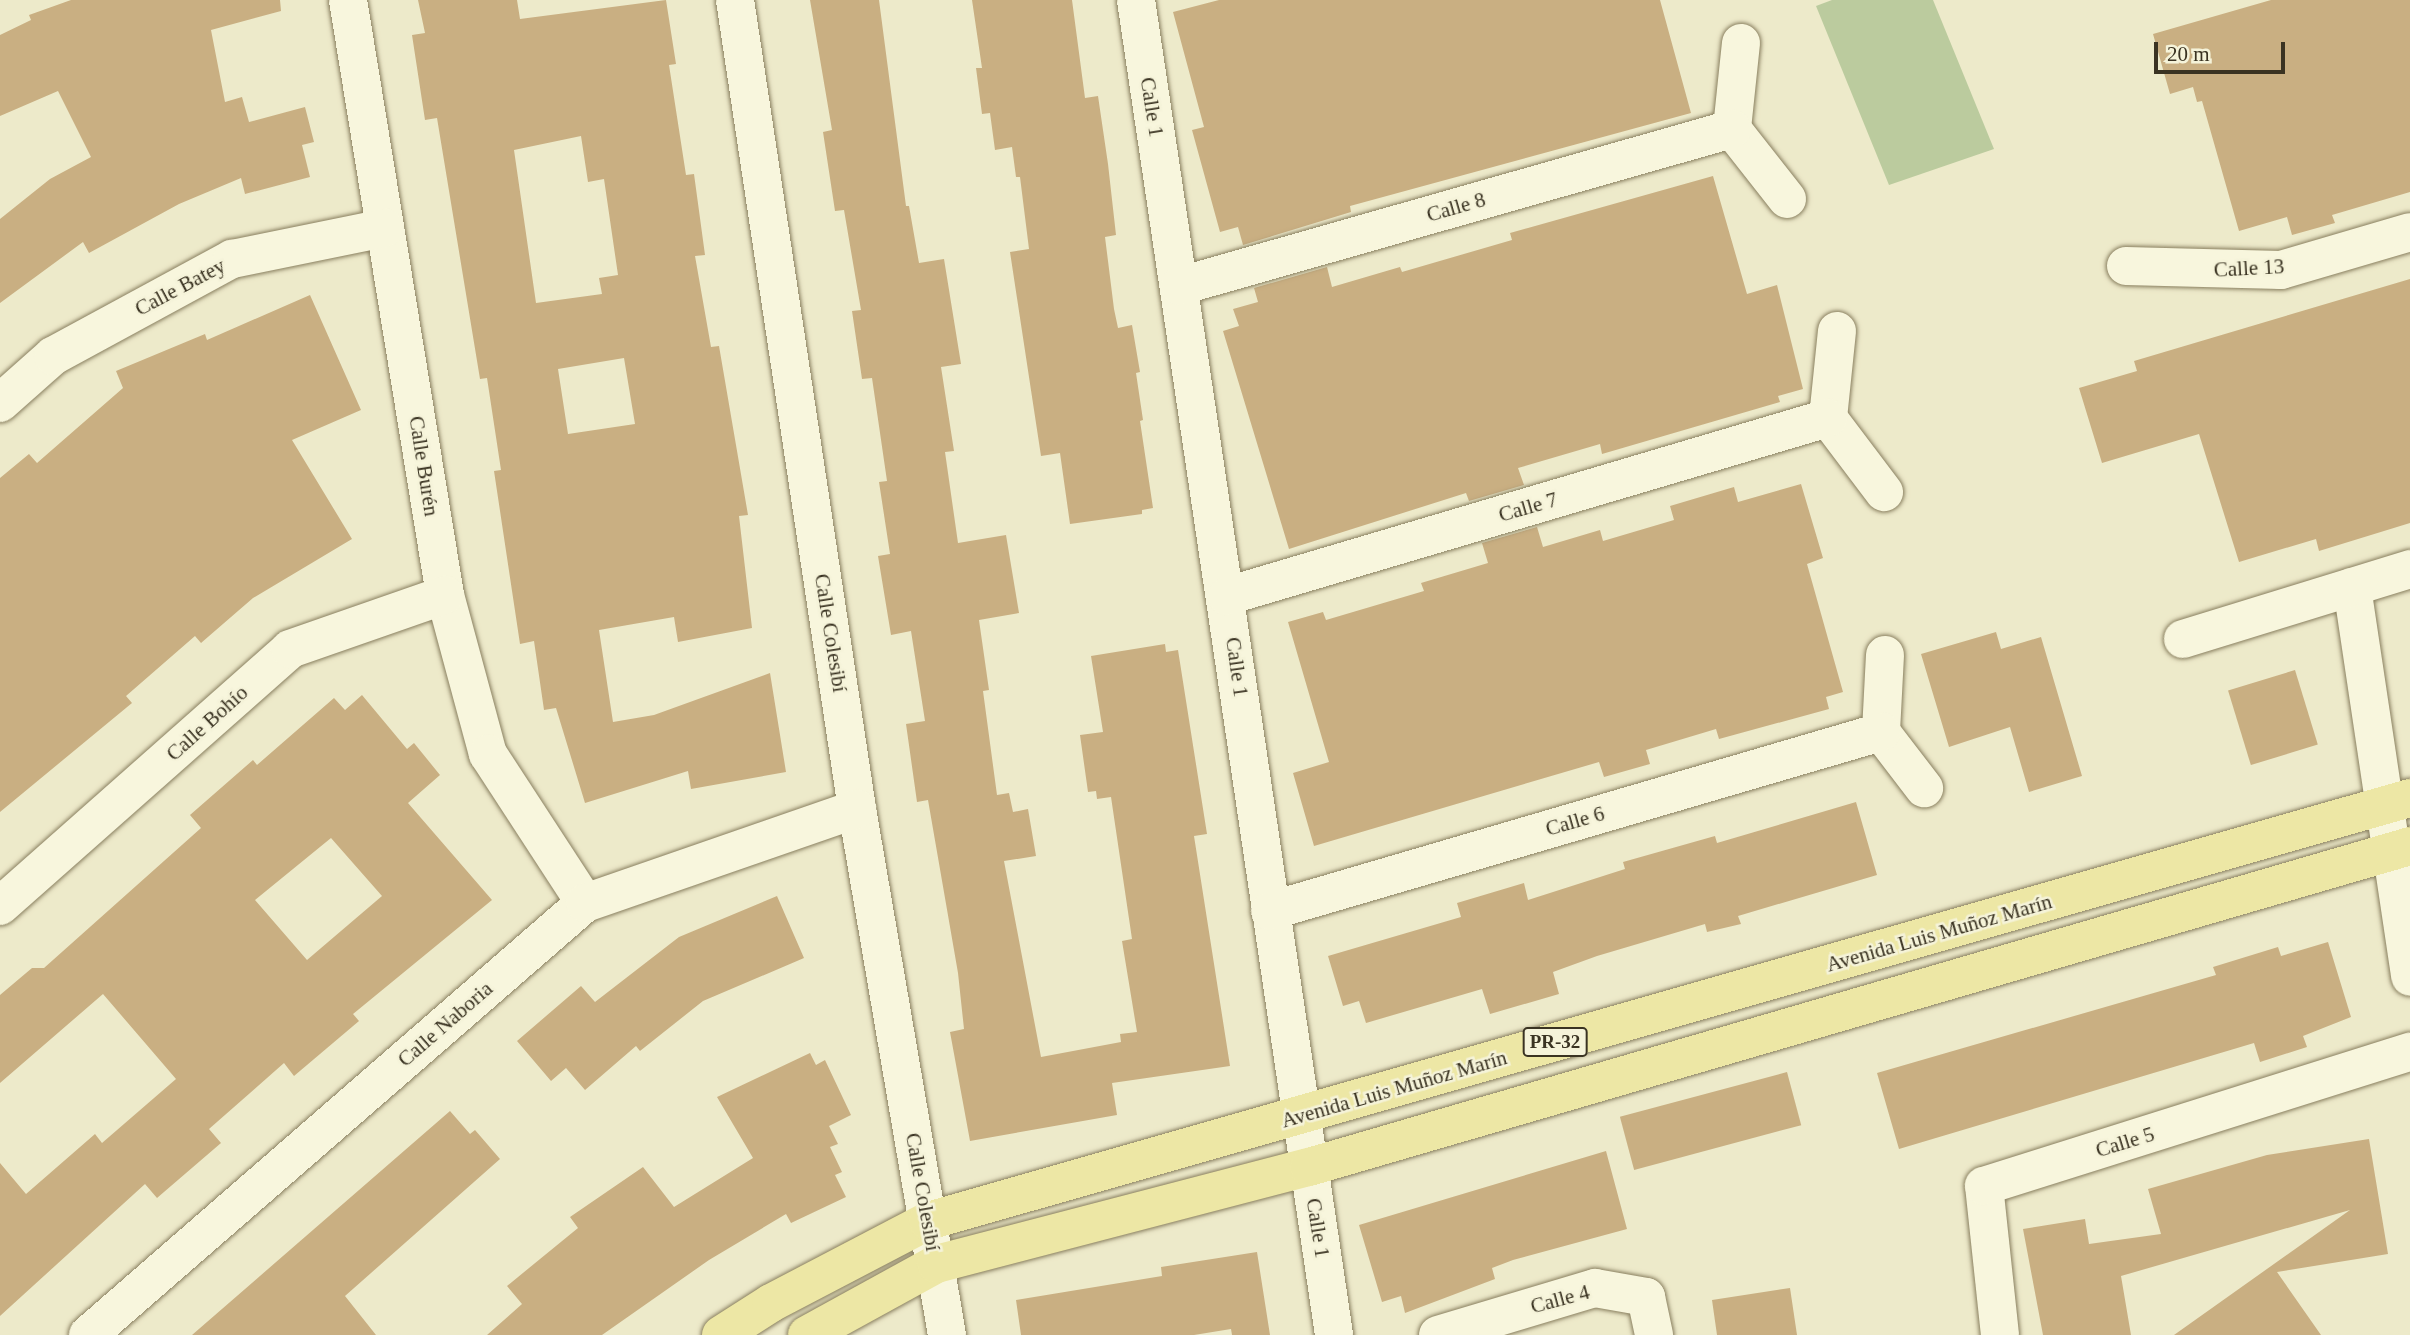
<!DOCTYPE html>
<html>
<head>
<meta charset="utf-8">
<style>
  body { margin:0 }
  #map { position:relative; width:2410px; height:1335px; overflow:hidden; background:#edeaca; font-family:Georgia,serif }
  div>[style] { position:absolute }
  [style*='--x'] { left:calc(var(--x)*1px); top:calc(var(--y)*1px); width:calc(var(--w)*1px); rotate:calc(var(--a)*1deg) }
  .green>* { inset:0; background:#bbcb9e }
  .building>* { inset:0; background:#c9af82; transform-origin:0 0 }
  .roads { filter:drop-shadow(0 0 2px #897f5f) drop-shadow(0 0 2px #897f5f) }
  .minor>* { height:38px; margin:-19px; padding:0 19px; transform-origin:19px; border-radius:19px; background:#f8f6dd }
  .primary>* { height:38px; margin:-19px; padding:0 19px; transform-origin:19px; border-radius:19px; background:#ede7a5 }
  span { translate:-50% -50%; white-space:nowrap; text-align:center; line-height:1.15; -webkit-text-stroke:5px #f5f3d9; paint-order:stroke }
  .shield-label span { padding:2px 5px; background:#f5f3d9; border:2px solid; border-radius:5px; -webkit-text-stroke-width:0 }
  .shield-label { font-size:19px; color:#3a3322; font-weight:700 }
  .street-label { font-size:21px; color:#3a3322 }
  .scale { position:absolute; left:2154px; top:42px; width:131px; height:32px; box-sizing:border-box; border:4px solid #3a3322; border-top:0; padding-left:9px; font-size:21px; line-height:24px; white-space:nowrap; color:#3a3322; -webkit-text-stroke:5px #f5f3d9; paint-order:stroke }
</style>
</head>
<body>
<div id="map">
  <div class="green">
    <div style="clip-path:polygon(1832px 0,1933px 0,1994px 149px,1889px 185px,1816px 6px)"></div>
  </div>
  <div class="building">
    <div style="clip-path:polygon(71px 0,280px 0,281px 11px,211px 30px,225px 102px,242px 97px,249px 122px,305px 107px,314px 142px,302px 145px,310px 177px,245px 194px,241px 178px,179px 204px,89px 253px,83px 242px,0 303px,0 219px,50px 179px,91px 157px,58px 91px,0 116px,0 35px,31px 20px,29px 15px)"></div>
    <div style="clip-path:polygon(evenodd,418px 0,517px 0,520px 19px,666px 0,676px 64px,669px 65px,686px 175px,694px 174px,705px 255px,695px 256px,711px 347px,719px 346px,748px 515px,739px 516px,752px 628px,678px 642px,674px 617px,599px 630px,613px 722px,654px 715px,770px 673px,786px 772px,691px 789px,688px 771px,585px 803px,556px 708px,544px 710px,534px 641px,520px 644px,494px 471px,501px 470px,487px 378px,480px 379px,437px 118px,425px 120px,412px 35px,425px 33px,418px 0,581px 136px,588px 182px,604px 179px,618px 275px,599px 278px,602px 294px,536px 303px,514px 150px,581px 136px,418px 0,624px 358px,635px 424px,568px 434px,558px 369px,624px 358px)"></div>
    <div style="clip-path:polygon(810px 0,879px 0,906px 206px,909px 206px,919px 263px,944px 259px,961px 364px,941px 367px,954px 451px,945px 452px,958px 543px,1006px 535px,1019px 613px,979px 620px,989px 690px,983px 691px,997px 795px,1009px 793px,1013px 812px,1028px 809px,1036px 856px,1004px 861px,1041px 1057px,1121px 1042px,1120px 1034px,1137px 1032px,1122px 941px,1132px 939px,1111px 797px,1097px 799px,1096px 791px,1088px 792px,1080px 735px,1103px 732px,1091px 656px,1165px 644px,1166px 652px,1178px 650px,1207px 834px,1194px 836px,1230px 1066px,1112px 1083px,1117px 1115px,970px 1141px,950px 1032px,964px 1029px,958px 973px,928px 800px,917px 802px,906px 724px,925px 721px,911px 631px,891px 635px,878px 556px,890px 554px,879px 482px,887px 481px,872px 378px,862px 379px,852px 311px,861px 310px,844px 210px,835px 211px,823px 132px,832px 130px)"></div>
    <div style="clip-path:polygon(972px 0,1072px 0,1085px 98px,1098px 96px,1108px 164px,1116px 235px,1105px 237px,1114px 309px,1118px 328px,1132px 325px,1140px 372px,1136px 373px,1143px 420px,1140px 421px,1153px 508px,1142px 510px,1142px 514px,1070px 524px,1060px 453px,1041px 456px,1010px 252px,1029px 249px,1020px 177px,1016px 177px,1012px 147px,995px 150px,990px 113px,982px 114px,976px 68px,982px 68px)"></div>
    <div style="clip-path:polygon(1219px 0,1660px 0,1691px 113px,1350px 206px,1351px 212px,1243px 245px,1238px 227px,1220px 232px,1192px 130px,1204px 127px,1173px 12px)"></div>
    <div style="clip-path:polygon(2271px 0,2410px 0,2410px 192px,2332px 215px,2335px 223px,2292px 235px,2287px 217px,2239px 231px,2202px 101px,2197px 102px,2193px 87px,2170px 94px,2153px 34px)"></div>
    <div style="clip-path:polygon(1713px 176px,1747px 294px,1777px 285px,1803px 389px,1778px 396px,1780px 402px,1602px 454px,1600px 444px,1518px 468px,1524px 485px,1469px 501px,1466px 493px,1289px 549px,1223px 331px,1239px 326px,1233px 309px,1258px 302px,1254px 288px,1327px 267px,1332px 287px,1400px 267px,1402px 272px,1512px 240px,1510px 233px,1528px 228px)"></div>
    <div style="clip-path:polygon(2410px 279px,2410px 523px,2319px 551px,2316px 539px,2239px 562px,2199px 434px,2102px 463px,2079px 388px,2137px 371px,2134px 361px)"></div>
    <div style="clip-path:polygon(310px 295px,361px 410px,292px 440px,352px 539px,253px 598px,201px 643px,195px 636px,126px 696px,132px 703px,0 812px,0 478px,29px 454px,37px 463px,123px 388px,116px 371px,205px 334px,207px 340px)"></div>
    <div style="clip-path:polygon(1801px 484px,1823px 558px,1807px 564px,1843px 692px,1826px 697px,1829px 709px,1719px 739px,1716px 729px,1646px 750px,1650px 764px,1604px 777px,1599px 762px,1314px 846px,1293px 773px,1329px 762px,1288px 622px,1323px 612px,1326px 620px,1424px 591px,1421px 583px,1488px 563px,1482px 543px,1537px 527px,1543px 547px,1600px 530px,1603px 541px,1674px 520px,1670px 506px,1734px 487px,1738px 502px)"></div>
    <div style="clip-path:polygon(1996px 632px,2001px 649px,2041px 637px,2082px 776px,2029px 792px,2010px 727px,1949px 747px,1921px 654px)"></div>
    <div style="left:2295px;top:670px;width:78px;height:70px;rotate:73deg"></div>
    <div style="clip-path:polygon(evenodd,362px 695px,407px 749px,414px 743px,440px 775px,408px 803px,492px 900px,353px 1014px,359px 1021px,294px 1076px,284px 1063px,209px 1129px,221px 1143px,157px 1198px,145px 1184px,0 1316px,0 1163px,26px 1194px,95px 1134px,102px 1143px,176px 1079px,103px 994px,0 1083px,0 995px,32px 968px,44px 968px,201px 828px,190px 815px,253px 760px,257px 765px,334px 698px,345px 710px,362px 695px,331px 838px,382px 896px,307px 960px,255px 900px,331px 838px)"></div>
    <div style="clip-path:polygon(1856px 802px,1877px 875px,1738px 916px,1741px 924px,1707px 932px,1705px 924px,1597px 956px,1553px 972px,1559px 994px,1490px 1014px,1482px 989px,1366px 1023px,1359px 1001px,1343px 1006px,1328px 956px,1461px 917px,1457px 903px,1524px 883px,1528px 900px,1625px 869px,1623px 862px,1715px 836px,1717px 843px)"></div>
    <div style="clip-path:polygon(777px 896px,804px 958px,703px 1001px,640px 1051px,636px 1046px,585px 1090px,566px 1068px,551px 1081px,517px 1041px,581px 986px,595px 1002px,679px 937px)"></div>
    <div style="clip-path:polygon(2328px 942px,2351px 1017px,2303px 1036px,2307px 1047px,2260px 1062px,2254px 1043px,1899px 1149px,1877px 1073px,2216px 975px,2213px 967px,2278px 947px,2281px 956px)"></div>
    <div style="clip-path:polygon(810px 1053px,816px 1065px,825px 1060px,851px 1115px,829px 1126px,838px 1144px,830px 1147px,842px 1172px,835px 1175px,846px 1197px,791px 1223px,786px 1214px,709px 1260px,602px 1335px,487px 1335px,522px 1304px,507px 1286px,578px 1228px,570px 1217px,643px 1167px,674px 1207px,753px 1158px,717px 1097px)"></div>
    <div style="left:1787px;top:1072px;width:55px;height:173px;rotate:75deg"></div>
    <div style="clip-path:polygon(450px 1111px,470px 1134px,475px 1130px,500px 1159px,345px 1296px,376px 1335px,192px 1335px)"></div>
    <div style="clip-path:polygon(2369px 1139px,2388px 1254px,2277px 1272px,2321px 1335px,2174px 1335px,2350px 1210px,2121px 1276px,2131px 1335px,2043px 1335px,2023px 1229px,2085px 1219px,2089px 1244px,2161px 1234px,2148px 1189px,2267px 1155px)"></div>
    <div style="clip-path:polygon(1606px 1151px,1627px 1229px,1513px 1260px,1492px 1268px,1495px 1279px,1405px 1313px,1401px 1296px,1382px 1302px,1359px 1225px)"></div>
    <div style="clip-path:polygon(1257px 1252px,1270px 1335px,1232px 1335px,1231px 1329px,1194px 1335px,1021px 1335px,1016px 1300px,1162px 1276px,1161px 1267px)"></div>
    <div style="clip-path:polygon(1790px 1288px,1797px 1335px,1717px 1335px,1712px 1300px)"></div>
  </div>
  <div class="roads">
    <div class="minor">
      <div style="--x:348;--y:0;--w:603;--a:80.74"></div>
      <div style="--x:445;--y:595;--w:165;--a:74.9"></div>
      <div style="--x:488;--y:754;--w:178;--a:56.9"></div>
      <div style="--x:735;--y:0;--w:818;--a:81.42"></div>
      <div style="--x:857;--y:809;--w:534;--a:80.29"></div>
      <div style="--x:1136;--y:0;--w:1350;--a:81.56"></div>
      <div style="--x:1741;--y:43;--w:86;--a:96"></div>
      <div style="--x:1732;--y:129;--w:89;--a:51.8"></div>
      <div style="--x:2126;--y:266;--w:155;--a:1.5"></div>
      <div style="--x:2281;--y:270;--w:134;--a:-16.4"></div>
      <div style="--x:1180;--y:286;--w:574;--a:-15.88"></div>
      <div style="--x:1837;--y:331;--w:87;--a:95.9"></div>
      <div style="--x:1828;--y:418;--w:93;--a:52.9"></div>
      <div style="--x:0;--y:403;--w:71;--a:-41.6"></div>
      <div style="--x:53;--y:356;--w:204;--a:-28.5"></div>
      <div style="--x:232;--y:259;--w:156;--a:-11.5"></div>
      <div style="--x:2352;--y:587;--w:394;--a:81.5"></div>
      <div style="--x:1227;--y:596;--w:627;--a:-16.5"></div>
      <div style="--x:2183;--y:639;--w:238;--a:-17.1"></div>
      <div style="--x:1885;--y:655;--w:77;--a:93"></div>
      <div style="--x:1881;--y:732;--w:71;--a:52.5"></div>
      <div style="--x:0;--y:906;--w:387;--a:-41.5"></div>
      <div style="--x:290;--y:649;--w:164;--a:-19.2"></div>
      <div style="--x:1270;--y:911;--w:637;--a:-16.33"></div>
      <div style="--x:88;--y:1335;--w:659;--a:-41"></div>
      <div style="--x:585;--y:903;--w:288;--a:-19.1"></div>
      <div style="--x:1438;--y:1335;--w:164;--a:-16.7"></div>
      <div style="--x:1595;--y:1288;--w:52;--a:10"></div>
      <div style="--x:1646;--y:1297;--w:39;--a:78"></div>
      <div style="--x:2000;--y:1335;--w:150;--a:-96.1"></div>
      <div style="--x:1984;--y:1186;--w:447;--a:-17.5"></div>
    </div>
    <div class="primary">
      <div style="--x:721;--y:1335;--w:59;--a:-32.6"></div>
      <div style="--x:771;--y:1303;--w:177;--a:-27.6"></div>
      <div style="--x:928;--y:1221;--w:1541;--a:-15.93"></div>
      <div style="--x:807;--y:1335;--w:147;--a:-28.8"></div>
      <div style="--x:936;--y:1264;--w:385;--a:-14.6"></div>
      <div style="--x:1309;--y:1167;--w:1147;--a:-16.25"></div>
    </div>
  </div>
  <div class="shield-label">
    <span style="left:1555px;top:1042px">PR-32</span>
  </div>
  <div class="street-label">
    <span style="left:1152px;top:107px;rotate:81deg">Calle 1</span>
    <span style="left:1456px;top:207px;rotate:-16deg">Calle 8</span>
    <span style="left:2249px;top:268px;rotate:-3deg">Calle 13</span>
    <span style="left:180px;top:287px;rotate:-28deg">Calle Batey</span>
    <span style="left:424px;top:466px;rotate:81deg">Calle Burén</span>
    <span style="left:1528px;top:507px;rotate:-16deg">Calle 7</span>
    <span style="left:831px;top:633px;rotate:81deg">Calle Colesibí</span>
    <span style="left:1237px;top:667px;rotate:82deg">Calle 1</span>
    <span style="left:207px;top:723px;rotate:-42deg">Calle Bohío</span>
    <span style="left:1575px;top:821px;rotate:-16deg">Calle 6</span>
    <span style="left:1939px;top:933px;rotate:-16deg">Avenida Luis Muñoz Marín</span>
    <span style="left:445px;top:1024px;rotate:-41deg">Calle Naboria</span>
    <span style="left:1394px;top:1089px;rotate:-16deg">Avenida Luis Muñoz Marín</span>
    <span style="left:2125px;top:1142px;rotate:-17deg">Calle 5</span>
    <span style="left:923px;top:1192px;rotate:80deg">Calle Colesibí</span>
    <span style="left:1318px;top:1228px;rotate:81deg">Calle 1</span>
    <span style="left:1560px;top:1299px;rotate:-15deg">Calle 4</span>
  </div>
  <div class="scale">20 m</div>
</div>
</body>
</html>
